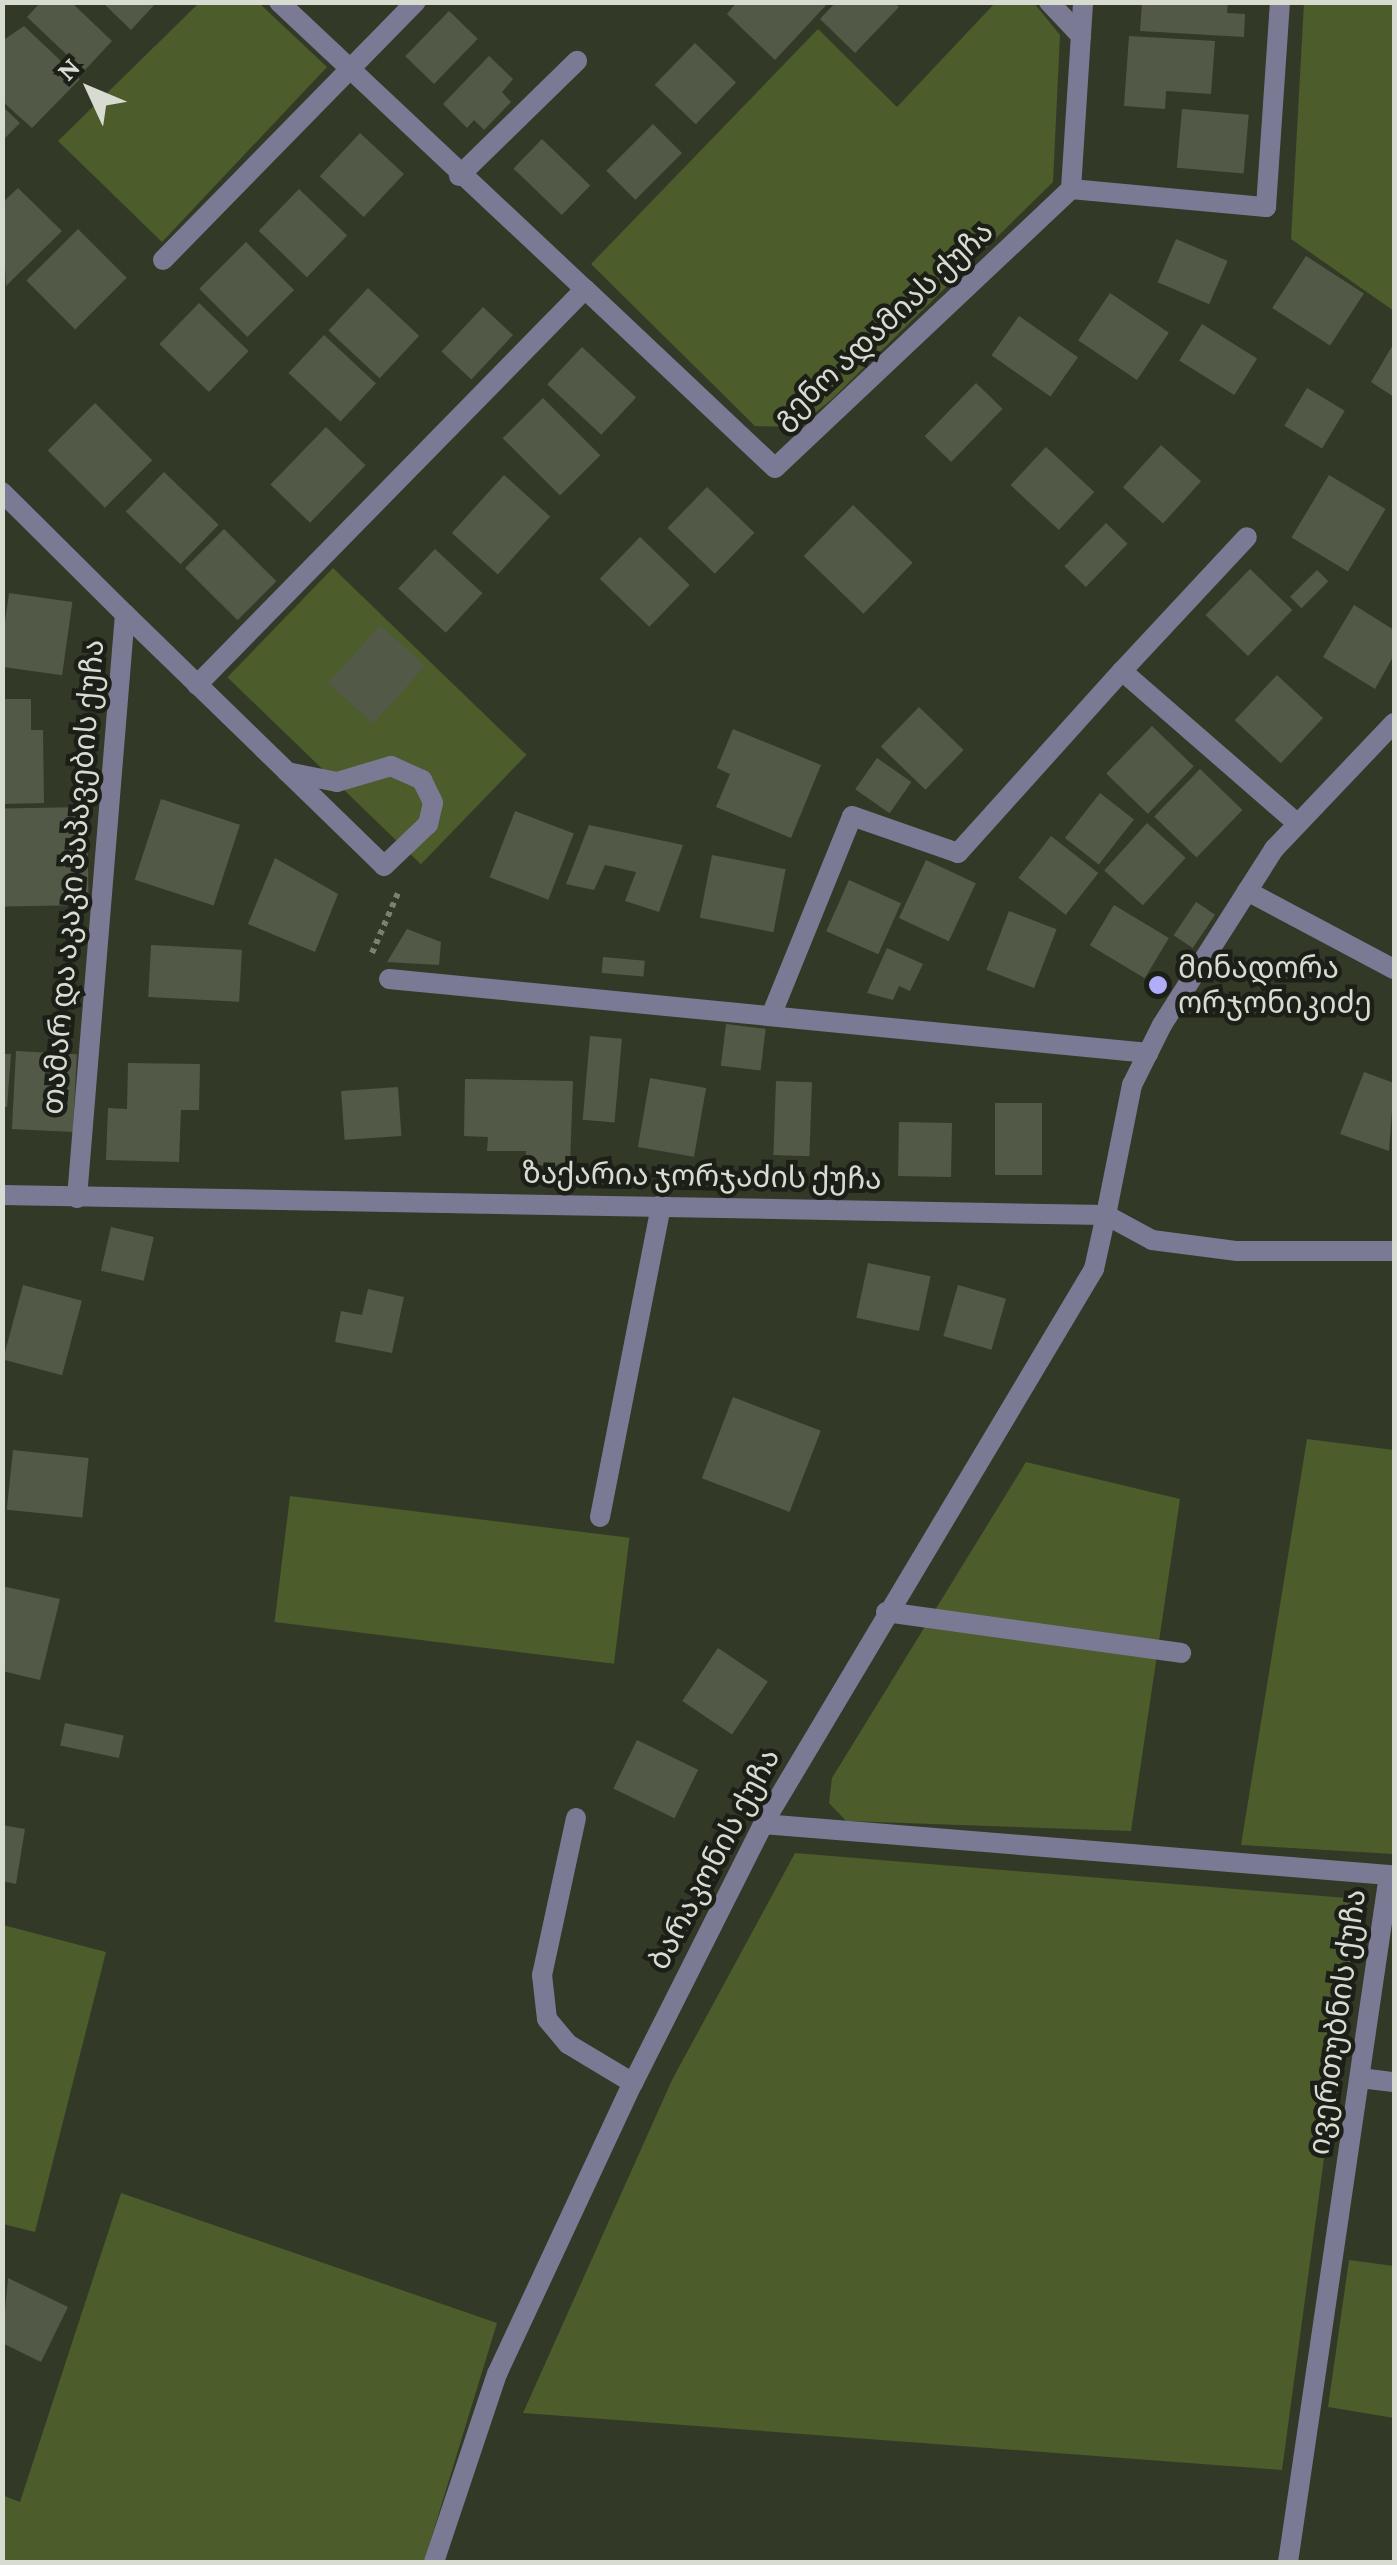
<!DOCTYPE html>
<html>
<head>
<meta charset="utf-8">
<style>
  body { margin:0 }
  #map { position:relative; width:1397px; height:2565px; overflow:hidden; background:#333927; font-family:"Crimson Pro","Noto Sans Georgian",serif }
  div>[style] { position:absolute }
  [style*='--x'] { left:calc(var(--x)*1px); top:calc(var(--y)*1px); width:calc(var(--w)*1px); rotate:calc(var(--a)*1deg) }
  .green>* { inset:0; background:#4c5c2b; transform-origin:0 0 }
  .building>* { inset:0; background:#525946; transform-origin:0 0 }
  .path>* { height:6px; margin-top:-3px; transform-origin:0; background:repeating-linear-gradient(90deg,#7b8072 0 5px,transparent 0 10px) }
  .service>* { height:20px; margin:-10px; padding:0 10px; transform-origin:10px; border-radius:10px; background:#7b7a95 }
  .minor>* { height:20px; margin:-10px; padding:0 10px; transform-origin:10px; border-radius:10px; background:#7b7a95 }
  .tertiary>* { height:20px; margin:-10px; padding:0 10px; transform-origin:10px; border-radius:10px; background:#7b7a95 }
  .dots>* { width:28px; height:28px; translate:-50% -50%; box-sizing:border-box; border:5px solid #1c1f17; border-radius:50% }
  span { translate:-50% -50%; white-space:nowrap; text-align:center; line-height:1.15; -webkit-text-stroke:9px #1c1f17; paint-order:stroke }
  .street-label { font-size:30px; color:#d7dbd0 }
  .poi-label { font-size:30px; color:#d7dbd0 }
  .left { translate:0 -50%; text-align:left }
  .frame { position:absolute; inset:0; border:5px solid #d7dbd0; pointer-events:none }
  .north { position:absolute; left:40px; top:40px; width:100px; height:100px; -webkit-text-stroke:8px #1c1f17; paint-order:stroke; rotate:314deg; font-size:28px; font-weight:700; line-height:40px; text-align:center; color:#d7dbd0 }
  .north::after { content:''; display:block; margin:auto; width:35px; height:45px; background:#d7dbd0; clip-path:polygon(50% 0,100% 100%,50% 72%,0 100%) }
</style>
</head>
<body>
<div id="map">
  <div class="green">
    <div style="clip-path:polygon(199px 3px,259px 3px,327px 67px,162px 242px,58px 141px)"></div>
    <div style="clip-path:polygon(995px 3px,1034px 3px,1060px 35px,1053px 182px,831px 400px,797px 427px,755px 426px,591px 264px,818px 29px,897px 107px)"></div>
    <div style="clip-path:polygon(1304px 3px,1394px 3px,1394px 311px,1291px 239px)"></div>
    <div style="left:333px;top:568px;width:269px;height:152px;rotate:44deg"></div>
    <div style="clip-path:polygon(1307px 1439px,1394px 1450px,1394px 1854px,1241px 1845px)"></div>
    <div style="clip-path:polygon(1026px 1462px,1180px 1499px,1131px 1831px,846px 1821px,829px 1803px,832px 1778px)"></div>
    <div style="left:290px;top:1496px;width:342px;height:127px;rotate:7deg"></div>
    <div style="clip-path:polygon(795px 1853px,1359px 1899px,1282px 2470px,523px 2413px,672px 2080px)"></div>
    <div style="clip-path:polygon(3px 1925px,106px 1952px,35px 2232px,3px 2224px)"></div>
    <div style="clip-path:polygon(121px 2193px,497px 2323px,424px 2562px,3px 2562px,2px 2495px,20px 2502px)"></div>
    <div style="clip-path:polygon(1349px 2260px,1394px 2266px,1394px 2418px,1328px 2407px)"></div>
  </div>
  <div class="building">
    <div style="clip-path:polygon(41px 2px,71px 2px,112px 41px,84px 71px,27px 17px)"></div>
    <div style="clip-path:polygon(102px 2px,157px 2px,131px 30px)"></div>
    <div style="clip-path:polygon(737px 2px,829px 2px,775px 60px,727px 14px)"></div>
    <div style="clip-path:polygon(836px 2px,894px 2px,899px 7px,855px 53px,820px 19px)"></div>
    <div style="clip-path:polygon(1142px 2px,1228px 2px,1227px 13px,1245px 14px,1244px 37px,1140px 31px)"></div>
    <div style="left:449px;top:11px;width:40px;height:63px;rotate:44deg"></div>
    <div style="clip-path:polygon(24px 26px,80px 79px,32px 128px,2px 101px,2px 41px)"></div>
    <div style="clip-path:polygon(1129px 36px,1215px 41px,1211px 94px,1166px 91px,1165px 109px,1124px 106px)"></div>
    <div style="left:695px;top:43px;width:57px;height:58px;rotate:44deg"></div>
    <div style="clip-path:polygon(489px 56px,513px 79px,502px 92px,511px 102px,484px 130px,474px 120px,467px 128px,443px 104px)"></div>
    <div style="clip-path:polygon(2px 106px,20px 123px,2px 141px)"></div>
    <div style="left:1182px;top:109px;width:67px;height:59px;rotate:5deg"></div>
    <div style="left:653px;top:124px;width:41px;height:66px;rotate:45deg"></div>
    <div style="left:360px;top:133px;width:60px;height:59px;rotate:43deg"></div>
    <div style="left:542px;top:139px;width:67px;height:41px;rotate:44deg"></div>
    <div style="clip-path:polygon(18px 188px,62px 231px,6px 286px,2px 203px)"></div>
    <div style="left:299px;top:189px;width:67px;height:58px;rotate:44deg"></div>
    <div style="left:78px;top:229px;width:69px;height:73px;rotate:45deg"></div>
    <div style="left:1176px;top:239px;width:56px;height:47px;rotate:23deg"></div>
    <div style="left:246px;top:242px;width:68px;height:66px;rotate:45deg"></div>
    <div style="left:1306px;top:256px;width:69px;height:62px;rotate:33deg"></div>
    <div style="left:368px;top:288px;width:70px;height:58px;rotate:43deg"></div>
    <div style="left:1110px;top:293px;width:71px;height:57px;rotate:34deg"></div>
    <div style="left:199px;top:303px;width:69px;height:57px;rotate:44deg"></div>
    <div style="left:483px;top:307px;width:41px;height:61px;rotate:43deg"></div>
    <div style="left:1019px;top:316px;width:72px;height:48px;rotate:35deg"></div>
    <div style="left:1202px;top:324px;width:65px;height:43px;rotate:32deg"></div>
    <div style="left:324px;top:335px;width:71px;height:52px;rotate:43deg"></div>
    <div style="clip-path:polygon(1394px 343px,1394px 397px,1371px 382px)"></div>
    <div style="left:582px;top:347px;width:74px;height:51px;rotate:43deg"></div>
    <div style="left:976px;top:383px;width:37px;height:74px;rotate:44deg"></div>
    <div style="left:1307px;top:388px;width:44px;height:44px;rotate:31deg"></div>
    <div style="left:543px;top:398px;width:81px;height:57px;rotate:45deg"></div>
    <div style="left:95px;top:403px;width:81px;height:67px;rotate:45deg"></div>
    <div style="left:326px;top:427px;width:55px;height:80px;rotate:44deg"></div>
    <div style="left:1161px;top:445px;width:54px;height:57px;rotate:42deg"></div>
    <div style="left:1046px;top:447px;width:66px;height:52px;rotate:43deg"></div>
    <div style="left:164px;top:472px;width:76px;height:55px;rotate:44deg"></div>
    <div style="left:504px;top:475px;width:62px;height:78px;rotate:42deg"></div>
    <div style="left:1329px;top:475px;width:66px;height:73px;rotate:31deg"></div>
    <div style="left:707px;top:487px;width:66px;height:57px;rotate:44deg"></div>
    <div style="left:853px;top:505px;width:83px;height:71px;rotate:44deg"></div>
    <div style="left:1106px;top:523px;width:30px;height:60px;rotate:44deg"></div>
    <div style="left:224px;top:529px;width:74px;height:55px;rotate:45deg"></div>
    <div style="left:640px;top:537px;width:69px;height:58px;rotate:44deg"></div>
    <div style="left:435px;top:549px;width:65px;height:54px;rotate:43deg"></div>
    <div style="left:1250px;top:569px;width:59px;height:64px;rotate:44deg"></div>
    <div style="left:1317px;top:570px;width:16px;height:38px;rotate:45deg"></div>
    <div style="left:9px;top:593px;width:64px;height:74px;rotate:8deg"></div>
    <div style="clip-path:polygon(1354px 605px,1394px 630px,1394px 655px,1375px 689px,1323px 657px)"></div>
    <div style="left:380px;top:625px;width:61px;height:78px;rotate:42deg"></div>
    <div style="left:1277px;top:675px;width:63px;height:62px;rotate:43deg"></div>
    <div style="clip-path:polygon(2px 699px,31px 699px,31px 730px,43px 730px,44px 803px,2px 804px)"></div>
    <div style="left:919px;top:707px;width:62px;height:55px;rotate:44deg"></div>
    <div style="left:1152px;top:726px;width:58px;height:66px;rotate:44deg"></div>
    <div style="clip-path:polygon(733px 729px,821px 765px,791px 838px,716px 807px,730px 774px,717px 768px)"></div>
    <div style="left:877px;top:758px;width:42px;height:38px;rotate:35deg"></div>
    <div style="left:1200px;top:769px;width:59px;height:66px;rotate:44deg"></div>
    <div style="left:1100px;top:793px;width:43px;height:57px;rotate:38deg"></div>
    <div style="left:161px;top:799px;width:83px;height:85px;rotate:18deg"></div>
    <div style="left:87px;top:807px;width:98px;height:85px;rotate:89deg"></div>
    <div style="left:515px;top:811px;width:63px;height:71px;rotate:21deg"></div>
    <div style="left:1147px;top:823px;width:52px;height:64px;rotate:42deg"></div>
    <div style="clip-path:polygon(589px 825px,683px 845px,659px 912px,625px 901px,636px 872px,605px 865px,594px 890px,566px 884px)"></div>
    <div style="left:1051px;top:836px;width:60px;height:53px;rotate:38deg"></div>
    <div style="left:712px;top:855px;width:75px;height:64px;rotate:11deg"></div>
    <div style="clip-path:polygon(275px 858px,338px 894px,315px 952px,248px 924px)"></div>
    <div style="left:926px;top:860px;width:55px;height:64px;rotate:25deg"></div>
    <div style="left:849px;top:880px;width:57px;height:56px;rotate:24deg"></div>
    <div style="left:1196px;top:902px;width:23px;height:40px;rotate:34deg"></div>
    <div style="left:1114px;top:905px;width:64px;height:47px;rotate:31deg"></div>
    <div style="left:1009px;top:911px;width:51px;height:63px;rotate:21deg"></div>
    <div style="clip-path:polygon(407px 929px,441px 942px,439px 965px,387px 962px)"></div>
    <div style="left:151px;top:945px;width:91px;height:52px;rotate:3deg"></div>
    <div style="clip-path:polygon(887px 948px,923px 964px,910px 991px,899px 986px,893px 1000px,867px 993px)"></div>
    <div style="left:603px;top:957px;width:42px;height:16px;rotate:5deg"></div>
    <div style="left:726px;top:1024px;width:40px;height:42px;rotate:7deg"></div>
    <div style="left:590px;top:1036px;width:32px;height:84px;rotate:5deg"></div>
    <div style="left:16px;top:1051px;width:61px;height:78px;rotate:3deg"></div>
    <div style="clip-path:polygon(2px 1054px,11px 1054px,7px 1107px,2px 1107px)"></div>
    <div style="clip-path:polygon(128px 1063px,200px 1064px,199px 1110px,181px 1110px,179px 1162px,106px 1160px,108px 1108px,127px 1109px)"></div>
    <div style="clip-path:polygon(1364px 1072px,1394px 1083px,1389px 1151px,1340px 1134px)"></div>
    <div style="left:650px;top:1078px;width:57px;height:70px;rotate:10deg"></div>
    <div style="clip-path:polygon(465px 1079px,573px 1081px,570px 1166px,526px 1165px,526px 1151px,487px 1151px,488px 1137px,464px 1136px)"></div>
    <div style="left:776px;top:1081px;width:36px;height:74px;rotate:2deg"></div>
    <div style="left:398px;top:1087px;width:49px;height:57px;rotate:86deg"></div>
    <div style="left:995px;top:1103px;width:47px;height:72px"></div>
    <div style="left:899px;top:1122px;width:53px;height:54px;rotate:1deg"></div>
    <div style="left:111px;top:1227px;width:44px;height:45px;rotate:13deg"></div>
    <div style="left:868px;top:1263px;width:64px;height:56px;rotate:12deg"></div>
    <div style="left:23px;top:1285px;width:61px;height:77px;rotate:15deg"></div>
    <div style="left:958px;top:1285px;width:50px;height:53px;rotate:16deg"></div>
    <div style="clip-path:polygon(368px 1289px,404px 1297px,392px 1353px,335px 1342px,341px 1311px,362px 1315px)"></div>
    <div style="left:733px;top:1397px;width:94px;height:87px;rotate:21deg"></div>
    <div style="left:13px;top:1450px;width:76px;height:60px;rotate:6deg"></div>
    <div style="clip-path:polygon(2px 1586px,60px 1599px,40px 1680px,2px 1671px)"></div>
    <div style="left:718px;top:1648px;width:60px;height:64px;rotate:34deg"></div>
    <div style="left:65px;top:1723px;width:60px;height:23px;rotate:12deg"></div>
    <div style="left:637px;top:1740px;width:68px;height:54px;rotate:26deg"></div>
    <div style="clip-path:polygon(2px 1825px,25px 1829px,16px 1884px,2px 1881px)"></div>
    <div style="clip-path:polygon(8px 2278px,68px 2307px,41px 2362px,2px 2343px)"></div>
  </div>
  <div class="path">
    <div style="--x:372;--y:953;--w:65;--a:-66.6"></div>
  </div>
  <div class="service">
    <div style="--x:459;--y:176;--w:165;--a:-44.3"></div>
    <div style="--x:163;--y:260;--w:361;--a:-45.6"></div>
    <div style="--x:1122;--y:671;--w:183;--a:-47"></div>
    <div style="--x:287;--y:772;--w:51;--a:11.3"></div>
    <div style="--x:337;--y:782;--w:56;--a:-16.5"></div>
    <div style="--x:391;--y:766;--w:34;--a:24"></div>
    <div style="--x:422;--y:780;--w:25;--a:64"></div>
    <div style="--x:433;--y:803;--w:22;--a:103"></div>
    <div style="--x:428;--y:824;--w:61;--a:136.3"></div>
    <div style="--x:773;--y:1011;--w:210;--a:-67.9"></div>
    <div style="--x:852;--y:816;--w:112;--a:19.2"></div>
    <div style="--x:958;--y:853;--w:245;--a:-48"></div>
    <div style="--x:1122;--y:671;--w:232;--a:41"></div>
    <div style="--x:600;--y:1517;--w:318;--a:-78.9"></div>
    <div style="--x:886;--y:1612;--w:298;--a:7.9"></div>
    <div style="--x:576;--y:1818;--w:161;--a:102.2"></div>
    <div style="--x:542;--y:1975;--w:44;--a:83.5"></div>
    <div style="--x:547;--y:2019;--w:33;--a:50"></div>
    <div style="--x:568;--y:2044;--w:76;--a:31"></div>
  </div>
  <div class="minor">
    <div style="--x:279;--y:2;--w:420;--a:43.2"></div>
    <div style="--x:1049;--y:2;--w:47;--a:46.7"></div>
    <div style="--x:1071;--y:189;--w:187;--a:-86.3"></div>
    <div style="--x:2;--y:492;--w:173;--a:44.8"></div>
    <div style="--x:125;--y:614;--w:586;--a:94.7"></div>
    <div style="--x:125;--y:614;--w:361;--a:44.2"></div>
    <div style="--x:197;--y:685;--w:554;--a:-45.58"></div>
    <div style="--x:585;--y:289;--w:261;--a:43.3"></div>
    <div style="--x:775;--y:468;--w:407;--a:-43.3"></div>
    <div style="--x:1071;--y:189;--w:196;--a:5.3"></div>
    <div style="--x:1266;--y:207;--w:205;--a:-86.1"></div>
    <div style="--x:1247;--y:891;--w:166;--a:28"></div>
    <div style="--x:389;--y:979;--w:763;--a:5.57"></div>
    <div style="--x:763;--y:1824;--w:628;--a:4.66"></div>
    <div style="--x:1389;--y:1875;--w:694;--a:98.36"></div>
    <div style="--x:1360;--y:2078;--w:34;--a:7"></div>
    <div style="--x:434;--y:2562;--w:198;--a:-71.5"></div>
    <div style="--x:497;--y:2374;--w:321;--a:-65"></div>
    <div style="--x:633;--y:2083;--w:290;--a:-63.3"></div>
    <div style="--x:763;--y:1824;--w:646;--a:-59.19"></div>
    <div style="--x:1094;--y:1269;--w:55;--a:-77.5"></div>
    <div style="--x:1106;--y:1215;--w:52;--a:28.5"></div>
    <div style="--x:1152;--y:1240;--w:86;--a:7.4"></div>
    <div style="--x:1237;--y:1251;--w:157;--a:0"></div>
  </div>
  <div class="tertiary">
    <div style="--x:2;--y:1195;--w:1104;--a:1.04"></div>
    <div style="--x:1106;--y:1215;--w:133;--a:-78.7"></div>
    <div style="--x:1132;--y:1085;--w:67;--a:-63.4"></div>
    <div style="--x:1162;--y:1025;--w:209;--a:-57.5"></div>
    <div style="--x:1274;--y:849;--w:174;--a:-46.4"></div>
  </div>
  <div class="dots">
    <div style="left:1158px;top:985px;background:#b2adf9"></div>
  </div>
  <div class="street-label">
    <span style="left:883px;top:325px;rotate:-43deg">გენო ადამიას ქუჩა</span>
    <span style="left:73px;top:877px;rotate:-85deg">თამარ და აკაკი პაპავების ქუჩა</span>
    <span style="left:702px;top:1176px;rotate:1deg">ზაქარია ჯორჯაძის ქუჩა</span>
    <span style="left:714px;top:1859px;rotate:-62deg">ბარაკონის ქუჩა</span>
    <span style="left:1337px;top:2022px;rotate:-82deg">ივერთუბნის ქუჩა</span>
  </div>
  <div class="poi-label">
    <span class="left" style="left:1178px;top:985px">მინადორა<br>ორჯონიკიძე</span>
  </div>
  <div class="frame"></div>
  <div class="north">N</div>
</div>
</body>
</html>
